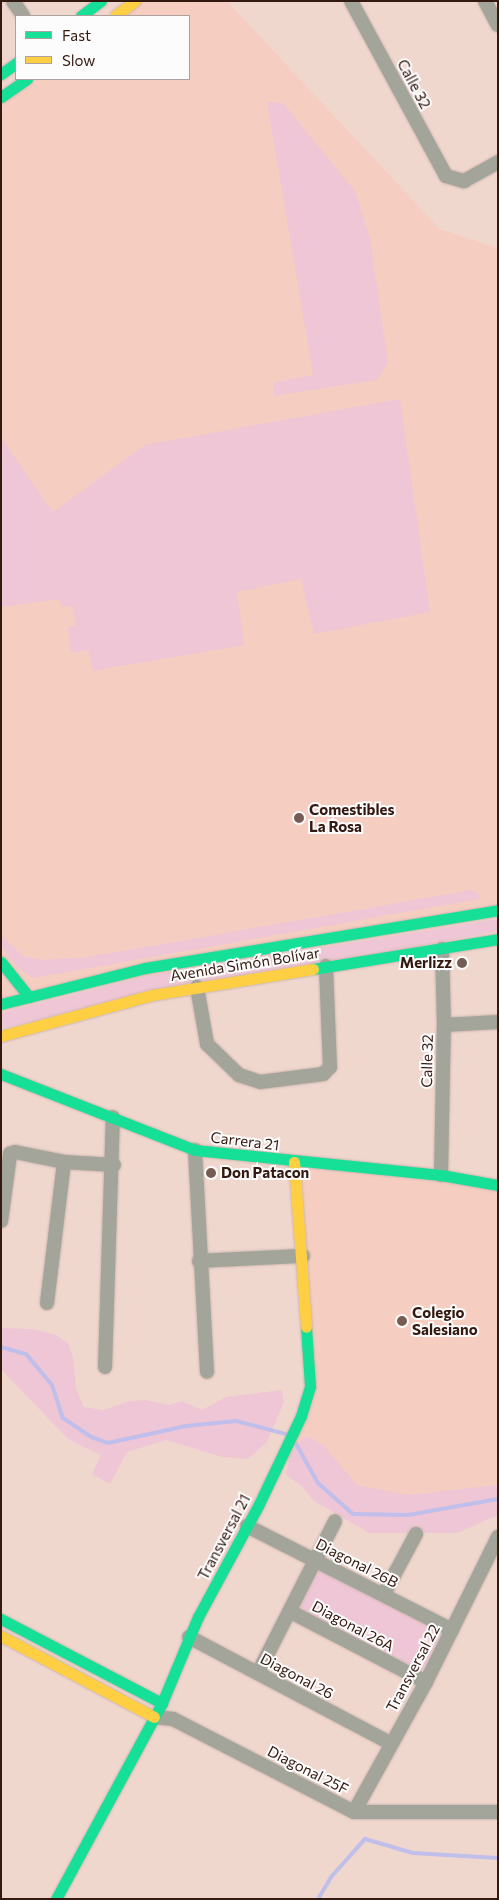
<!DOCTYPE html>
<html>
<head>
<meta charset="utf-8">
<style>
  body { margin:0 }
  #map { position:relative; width:499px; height:1900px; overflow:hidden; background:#f0d7ce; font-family:Commissioner,sans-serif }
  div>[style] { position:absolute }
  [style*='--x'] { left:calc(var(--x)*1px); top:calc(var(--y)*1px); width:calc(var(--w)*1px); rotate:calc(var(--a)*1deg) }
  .built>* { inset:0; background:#f5cec1 }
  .green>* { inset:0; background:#eec6d5; transform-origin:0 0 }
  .stream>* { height:4px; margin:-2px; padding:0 2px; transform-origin:2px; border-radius:2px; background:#c0beeb }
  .roads { filter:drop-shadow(0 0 1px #ccb6ae) drop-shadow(0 0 1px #ccb6ae) }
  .street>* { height:14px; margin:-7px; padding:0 7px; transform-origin:7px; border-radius:7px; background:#a3a59b }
  .fast>* { height:11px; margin:-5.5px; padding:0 5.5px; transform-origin:5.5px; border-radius:5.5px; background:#16e098 }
  .slow>* { height:11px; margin:-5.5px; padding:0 5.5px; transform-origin:5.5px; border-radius:5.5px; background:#ffcf43 }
  .dots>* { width:14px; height:14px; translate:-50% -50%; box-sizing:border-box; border:2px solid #fcfcfc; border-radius:50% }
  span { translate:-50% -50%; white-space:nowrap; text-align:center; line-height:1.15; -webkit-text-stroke:4px #fcfcfc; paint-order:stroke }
  .street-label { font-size:15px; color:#341910 }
  .poi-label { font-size:15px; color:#341910; font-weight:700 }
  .left { translate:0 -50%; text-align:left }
  .right { translate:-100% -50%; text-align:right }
  .frame { position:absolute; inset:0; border:2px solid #341910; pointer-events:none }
  .legend { position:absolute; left:15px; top:15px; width:175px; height:65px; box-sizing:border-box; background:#fcfcfc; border:1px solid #aca19e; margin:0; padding:6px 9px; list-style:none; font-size:15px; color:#341910 }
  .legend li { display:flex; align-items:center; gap:10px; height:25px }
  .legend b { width:25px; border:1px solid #aca19e }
</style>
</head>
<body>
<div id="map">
  <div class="built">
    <div style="clip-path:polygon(135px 1px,227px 1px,440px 229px,498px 248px,498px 910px,1px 1004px,1px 97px,27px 79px,189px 79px,189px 16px,115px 16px)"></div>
    <div style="clip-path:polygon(294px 1162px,498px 1185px,498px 1499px,353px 1514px,293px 1438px,310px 1386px)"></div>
  </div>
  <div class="green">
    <div style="clip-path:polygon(267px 102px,283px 103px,355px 191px,370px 239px,388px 363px,377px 380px,274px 396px,273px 383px,313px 375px)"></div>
    <div style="clip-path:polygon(400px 399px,430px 612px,314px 634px,301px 579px,237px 592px,244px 645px,93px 671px,88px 650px,71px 653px,68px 627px,76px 625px,72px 606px,61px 607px,60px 599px,1px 607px,1px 438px,53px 512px,145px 445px)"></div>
    <div style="clip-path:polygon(472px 890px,479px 895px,479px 899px,33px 978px,19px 969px,1px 946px,1px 936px,23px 956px,42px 960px,88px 957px)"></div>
    <div style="clip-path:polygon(498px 919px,498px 931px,1px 1028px,1px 1013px,147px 976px)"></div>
    <div style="clip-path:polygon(1px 1328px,34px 1329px,56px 1335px,68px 1343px,73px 1357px,76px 1389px,84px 1407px,103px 1410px,130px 1401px,145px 1400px,169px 1405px,182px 1401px,202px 1410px,226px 1397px,282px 1390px,284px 1402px,267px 1442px,248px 1459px,222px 1457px,166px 1440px,127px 1452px,110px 1484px,92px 1474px,101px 1455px,68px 1439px,1px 1369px)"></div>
    <div style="clip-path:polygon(304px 1437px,312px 1438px,325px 1447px,357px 1485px,408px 1495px,498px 1485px,498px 1515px,457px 1533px,369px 1533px,314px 1501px,302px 1486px,286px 1475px,290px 1454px)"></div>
    <div style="left:316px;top:1560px;width:153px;height:58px;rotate:27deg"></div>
  </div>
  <div class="stream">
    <div style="--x:1;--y:1347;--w:26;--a:16"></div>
    <div style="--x:26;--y:1354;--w:40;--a:50"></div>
    <div style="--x:52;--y:1385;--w:35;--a:72"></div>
    <div style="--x:63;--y:1418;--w:34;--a:34"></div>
    <div style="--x:91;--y:1437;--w:18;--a:19"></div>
    <div style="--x:108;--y:1443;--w:80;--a:-12.3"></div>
    <div style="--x:186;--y:1426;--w:50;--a:-5.7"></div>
    <div style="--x:236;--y:1421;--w:52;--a:14.6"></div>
    <div style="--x:296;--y:1444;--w:45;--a:60.6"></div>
    <div style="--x:318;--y:1483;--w:47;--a:41.5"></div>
    <div style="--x:353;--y:1514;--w:55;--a:1"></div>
    <div style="--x:408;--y:1515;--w:91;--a:-10.1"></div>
    <div style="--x:318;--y:1899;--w:27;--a:-59"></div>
    <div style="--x:332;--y:1876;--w:50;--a:-48.3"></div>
    <div style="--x:365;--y:1839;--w:50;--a:16.3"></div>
    <div style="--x:413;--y:1853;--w:85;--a:3.4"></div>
  </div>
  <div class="roads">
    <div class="street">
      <div style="--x:13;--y:1;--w:18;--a:56"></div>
      <div style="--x:351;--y:1;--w:199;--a:61.5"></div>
      <div style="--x:446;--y:176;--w:19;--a:16"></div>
      <div style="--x:464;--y:181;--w:39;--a:-29"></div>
      <div style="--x:485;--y:1;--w:27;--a:62"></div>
      <div style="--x:197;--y:987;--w:58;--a:80"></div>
      <div style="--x:207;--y:1044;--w:45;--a:44.1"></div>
      <div style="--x:239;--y:1075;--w:22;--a:18"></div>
      <div style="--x:260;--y:1082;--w:64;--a:-7.2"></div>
      <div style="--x:323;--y:1074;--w:10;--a:-45"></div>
      <div style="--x:330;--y:1067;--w:101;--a:-92.3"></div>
      <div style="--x:444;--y:1025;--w:54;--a:-3.2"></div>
      <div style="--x:195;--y:1150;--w:222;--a:86.9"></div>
      <div style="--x:441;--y:1175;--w:150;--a:-88.9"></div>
      <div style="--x:444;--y:1025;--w:76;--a:-91.5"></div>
      <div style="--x:1;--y:1221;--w:68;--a:-82.3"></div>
      <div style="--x:10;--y:1154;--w:5;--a:-22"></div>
      <div style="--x:15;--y:1152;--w:50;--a:11.5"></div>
      <div style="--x:64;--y:1162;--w:50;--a:3.4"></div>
      <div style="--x:199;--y:1261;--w:104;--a:-2.8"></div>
      <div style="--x:47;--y:1303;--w:142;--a:-83.1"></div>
      <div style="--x:105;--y:1367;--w:250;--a:-88.2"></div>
      <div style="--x:247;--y:1526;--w:230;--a:26.9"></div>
      <div style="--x:384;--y:1594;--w:68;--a:-61.9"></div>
      <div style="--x:291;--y:1612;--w:152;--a:27.4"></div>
      <div style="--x:189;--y:1637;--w:227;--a:27.8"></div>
      <div style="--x:258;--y:1673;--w:170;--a:-63.1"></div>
      <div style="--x:154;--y:1717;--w:19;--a:6"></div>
      <div style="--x:173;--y:1719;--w:203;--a:27.2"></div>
      <div style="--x:354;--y:1812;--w:144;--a:0"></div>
      <div style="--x:354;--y:1812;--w:149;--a:-61"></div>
      <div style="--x:426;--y:1682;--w:162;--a:-63.6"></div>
    </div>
    <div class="fast">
      <div style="--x:81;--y:16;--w:25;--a:-37"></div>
      <div style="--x:1;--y:74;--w:19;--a:-36"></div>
      <div style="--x:1;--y:97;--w:32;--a:-35"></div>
      <div style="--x:1;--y:962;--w:45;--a:51.3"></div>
      <div style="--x:313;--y:969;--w:187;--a:-9.2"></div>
      <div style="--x:1;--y:1004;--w:148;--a:-14"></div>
      <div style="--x:145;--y:968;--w:358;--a:-9.3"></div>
      <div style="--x:1;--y:1074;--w:208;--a:21.4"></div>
      <div style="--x:195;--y:1150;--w:247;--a:5.8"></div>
      <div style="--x:441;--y:1175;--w:58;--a:10"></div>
      <div style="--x:1;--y:1619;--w:182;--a:27.6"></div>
      <div style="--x:56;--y:1899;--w:223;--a:-61.6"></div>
      <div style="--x:162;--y:1703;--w:93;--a:-67.3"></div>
      <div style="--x:198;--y:1617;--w:128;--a:-61.6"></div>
      <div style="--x:259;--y:1504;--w:98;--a:-64.5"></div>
      <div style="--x:301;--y:1416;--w:31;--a:-73"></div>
      <div style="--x:310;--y:1386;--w:59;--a:-93.9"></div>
    </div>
    <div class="slow">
      <div style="--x:115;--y:16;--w:25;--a:-37"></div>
      <div style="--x:1;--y:1036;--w:156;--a:-15.2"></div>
      <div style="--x:152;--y:995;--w:163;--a:-9.2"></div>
      <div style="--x:294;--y:1162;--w:165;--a:85.8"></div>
      <div style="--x:1;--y:1636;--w:173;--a:27.9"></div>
    </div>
  </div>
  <div class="dots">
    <div style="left:299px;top:818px;background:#765c52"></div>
    <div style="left:462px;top:963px;background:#765c52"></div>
    <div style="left:211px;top:1173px;background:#765c52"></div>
    <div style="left:402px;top:1321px;background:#765c52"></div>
  </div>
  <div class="street-label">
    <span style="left:414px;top:84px;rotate:62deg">Calle 32</span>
    <span style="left:245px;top:964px;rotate:-9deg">Avenida Simón Bolívar</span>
    <span style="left:427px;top:1061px;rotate:-89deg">Calle 32</span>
    <span style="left:245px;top:1141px;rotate:7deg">Carrera 21</span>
    <span style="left:224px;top:1537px;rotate:-62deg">Transversal 21</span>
    <span style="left:357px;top:1563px;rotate:27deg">Diagonal 26B</span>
    <span style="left:353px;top:1626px;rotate:28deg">Diagonal 26A</span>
    <span style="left:413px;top:1668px;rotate:-62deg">Transversal 22</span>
    <span style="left:297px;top:1676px;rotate:28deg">Diagonal 26</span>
    <span style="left:308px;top:1770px;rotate:27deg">Diagonal 25F</span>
  </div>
  <div class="poi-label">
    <span class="left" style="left:309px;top:818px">Comestibles<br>La Rosa</span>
    <span class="right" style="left:452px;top:963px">Merlizz</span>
    <span class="left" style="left:221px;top:1173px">Don Patacon</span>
    <span class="left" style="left:412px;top:1321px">Colegio<br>Salesiano</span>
  </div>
  <div class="frame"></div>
  <ul class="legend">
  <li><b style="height:6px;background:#16e098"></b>Fast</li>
  <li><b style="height:6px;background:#ffcf43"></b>Slow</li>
  </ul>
</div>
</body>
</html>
